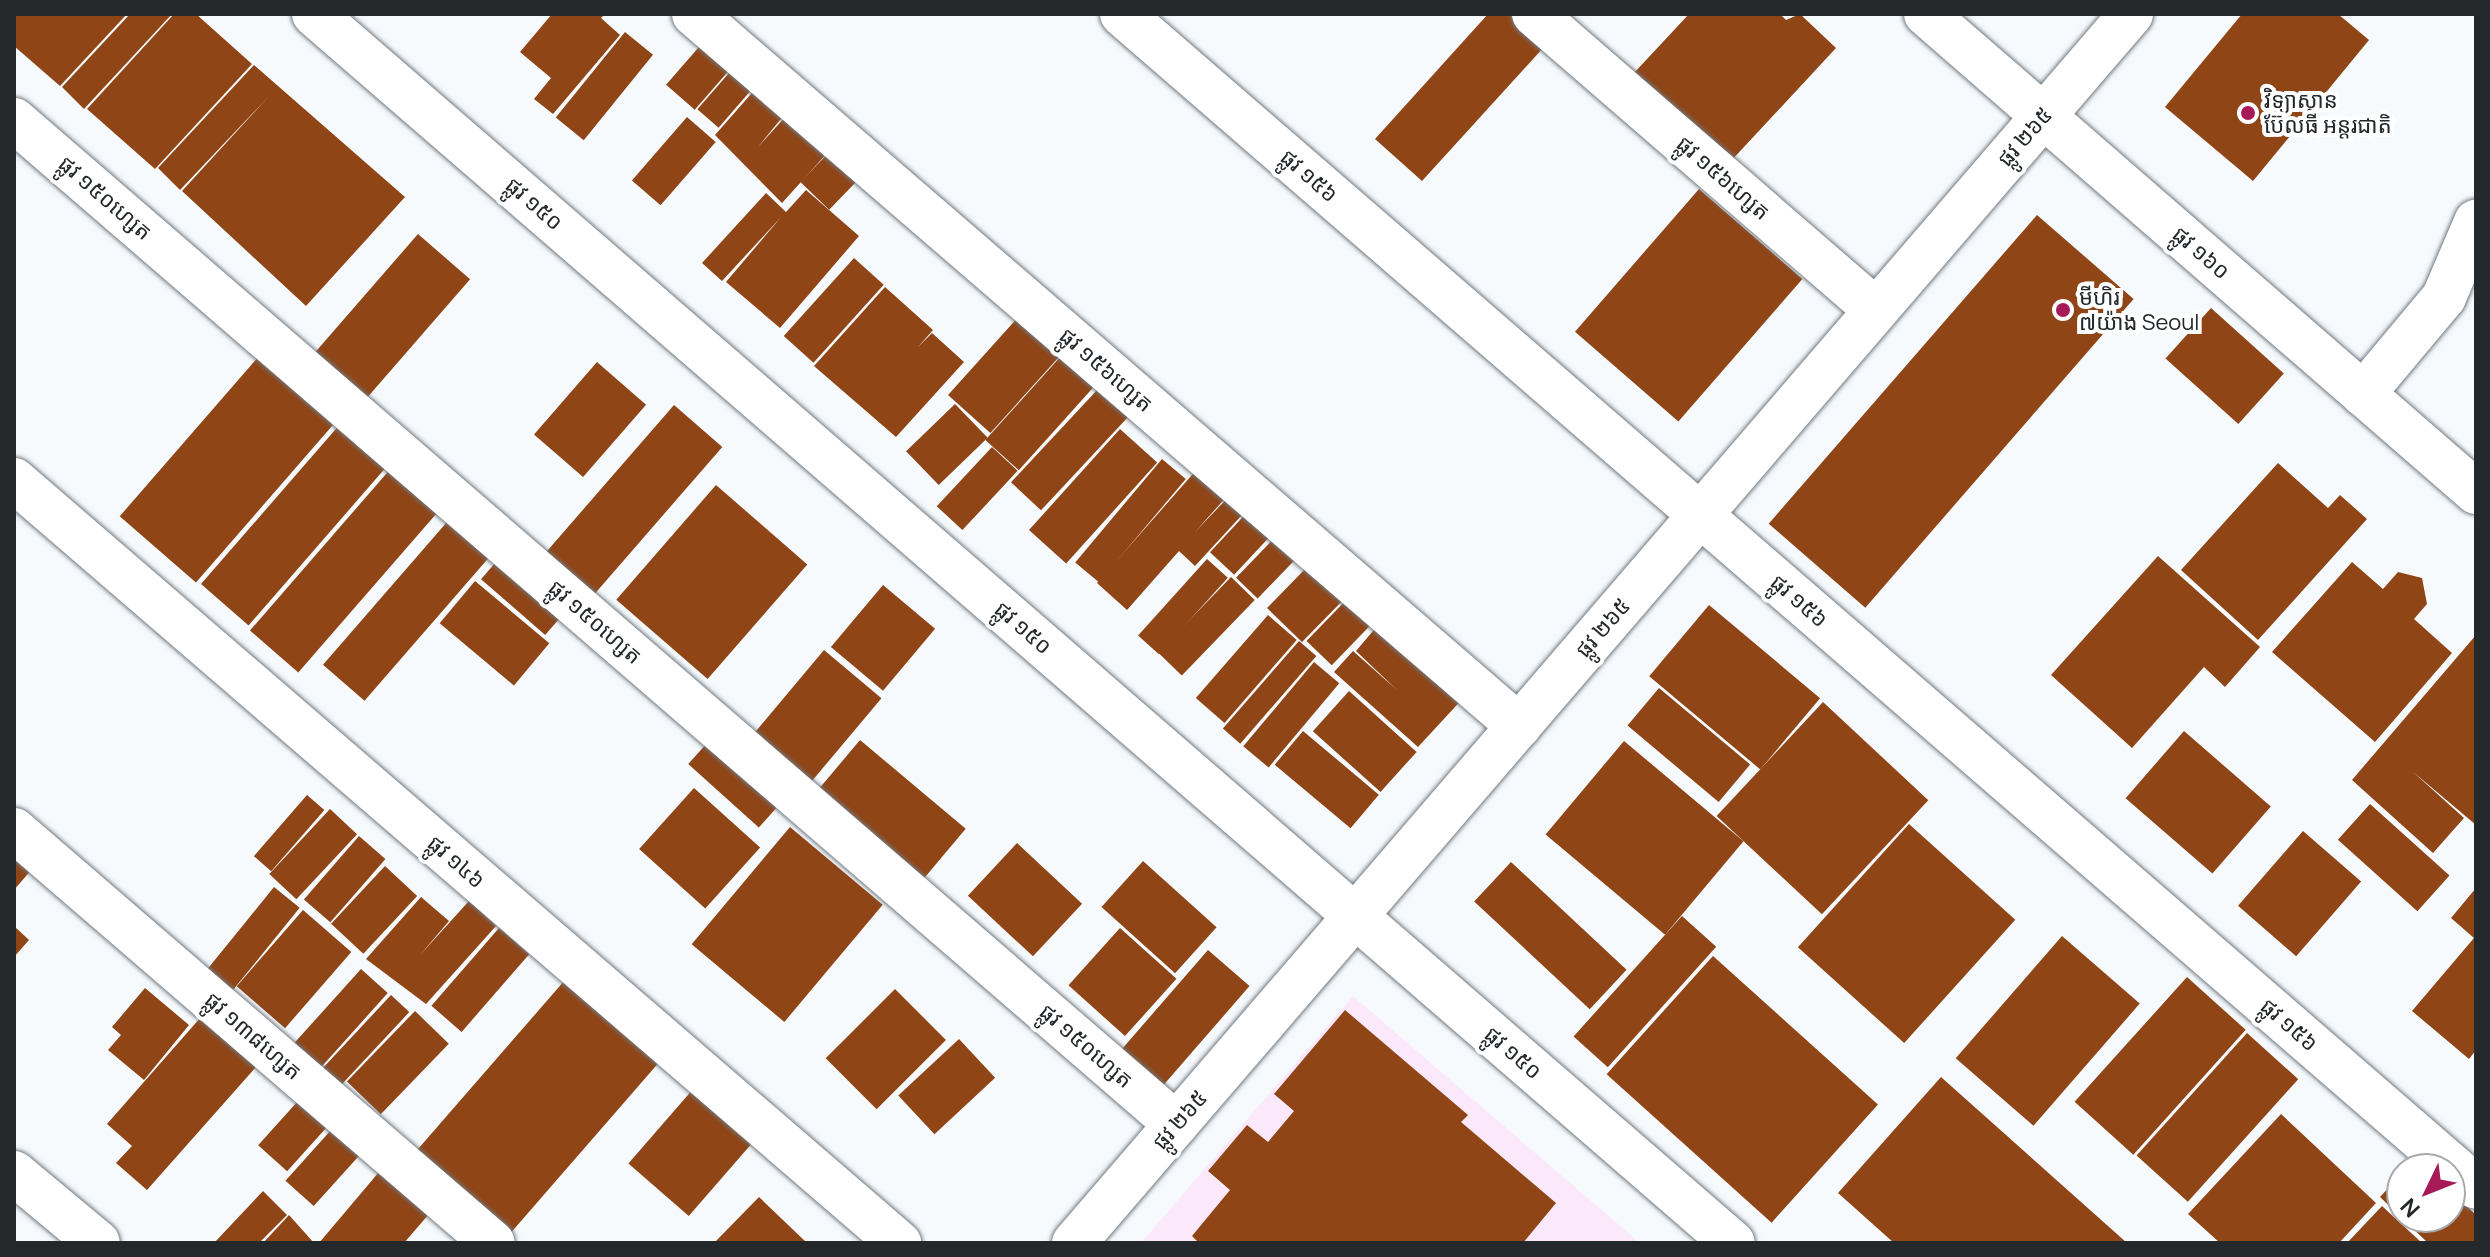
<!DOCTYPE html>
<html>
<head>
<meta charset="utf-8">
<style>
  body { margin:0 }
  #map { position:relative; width:2490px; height:1257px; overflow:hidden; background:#f6fafd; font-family:Manrope,"Noto Sans Khmer",sans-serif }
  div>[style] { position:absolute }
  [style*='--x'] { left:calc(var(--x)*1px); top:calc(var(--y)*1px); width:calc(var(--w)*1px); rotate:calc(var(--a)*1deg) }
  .medical>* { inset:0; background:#fbe9fb }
  .building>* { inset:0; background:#8f4516; transform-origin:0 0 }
  .roads { filter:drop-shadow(0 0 2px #717a80) drop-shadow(0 0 2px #717a80) }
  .minor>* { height:44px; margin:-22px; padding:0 22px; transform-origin:22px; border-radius:22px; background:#fff }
  .dots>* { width:22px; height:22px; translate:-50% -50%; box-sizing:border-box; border:4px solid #fff; border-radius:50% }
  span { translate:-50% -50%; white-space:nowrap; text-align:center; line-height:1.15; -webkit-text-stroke:8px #fff; paint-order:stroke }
  .poi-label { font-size:22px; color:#24282b }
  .left { translate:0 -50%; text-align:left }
  .street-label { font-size:22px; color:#24282b }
  .frame { position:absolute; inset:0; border:16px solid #24282b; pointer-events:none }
  .north { position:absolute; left:2386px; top:1153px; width:80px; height:80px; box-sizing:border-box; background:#fff; border:2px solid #a7a9aa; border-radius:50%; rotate:227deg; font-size:22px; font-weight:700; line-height:32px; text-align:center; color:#24282b }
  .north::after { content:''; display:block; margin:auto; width:28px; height:36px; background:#a81958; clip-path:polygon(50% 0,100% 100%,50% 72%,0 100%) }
</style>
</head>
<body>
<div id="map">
  <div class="medical">
    <div style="clip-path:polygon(1353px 996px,1640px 1243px,1141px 1243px)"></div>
  </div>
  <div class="building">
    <div style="clip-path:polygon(14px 14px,127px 14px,60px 86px,14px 46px)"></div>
    <div style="clip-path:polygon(130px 14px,172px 14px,84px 109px,62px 87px)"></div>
    <div style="clip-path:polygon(174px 14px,196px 14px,252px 64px,155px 169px,87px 109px)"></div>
    <div style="clip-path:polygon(552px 14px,605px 14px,601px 18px,620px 35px,553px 114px,534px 99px,551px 78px,520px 52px)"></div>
    <div style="clip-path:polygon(1488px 14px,1509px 14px,1544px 47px,1422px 181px,1375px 139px)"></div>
    <div style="clip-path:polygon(1689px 14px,1780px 14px,1786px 20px,1800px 14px,1836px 48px,1730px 162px,1634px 73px)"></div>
    <div style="clip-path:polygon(2242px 14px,2338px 14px,2369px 40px,2253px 181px,2165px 107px)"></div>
    <div style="left:625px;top:32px;width:36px;height:110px;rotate:39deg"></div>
    <div style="left:712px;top:32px;width:38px;height:70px;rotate:41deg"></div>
    <div style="left:742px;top:58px;width:28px;height:68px;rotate:41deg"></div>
    <div style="clip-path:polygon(254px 65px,405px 197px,306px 306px,182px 191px,271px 94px,180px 190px,158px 168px)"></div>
    <div style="clip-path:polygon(765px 78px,794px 103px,758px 147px,797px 104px,838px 141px,782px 203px,715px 135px)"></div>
    <div style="left:687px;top:117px;width:38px;height:84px;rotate:41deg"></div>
    <div style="left:840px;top:141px;width:40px;height:57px;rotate:44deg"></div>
    <div style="left:1699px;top:189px;width:137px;height:189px;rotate:41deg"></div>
    <div style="clip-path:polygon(806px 190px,859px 236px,780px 328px,726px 282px,782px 216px,722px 281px,702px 263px,766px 193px,786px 212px)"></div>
    <div style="left:2037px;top:215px;width:128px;height:409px;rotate:41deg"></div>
    <div style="left:418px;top:234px;width:69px;height:165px;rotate:41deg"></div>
    <div style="left:854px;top:258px;width:40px;height:105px;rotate:42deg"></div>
    <div style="clip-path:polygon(885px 287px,933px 330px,918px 347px,932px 333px,964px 362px,896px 437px,814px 366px)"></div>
    <div style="left:1029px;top:305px;width:57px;height:121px;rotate:42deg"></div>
    <div style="left:2211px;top:308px;width:98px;height:68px;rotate:42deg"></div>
    <div style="left:1071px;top:345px;width:45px;height:128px;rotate:42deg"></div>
    <div style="left:266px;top:348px;width:101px;height:223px;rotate:41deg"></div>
    <div style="left:597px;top:362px;width:65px;height:96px;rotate:41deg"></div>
    <div style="left:1099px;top:388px;width:41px;height:129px;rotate:43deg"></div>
    <div style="left:955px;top:404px;width:47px;height:68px;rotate:46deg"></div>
    <div style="left:674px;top:405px;width:64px;height:196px;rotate:41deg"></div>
    <div style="left:348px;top:415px;width:63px;height:224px;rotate:41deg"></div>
    <div style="left:1120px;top:429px;width:50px;height:136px;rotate:42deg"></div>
    <div style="left:992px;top:447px;width:35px;height:81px;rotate:43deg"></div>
    <div style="left:1162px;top:459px;width:31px;height:135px;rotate:40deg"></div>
    <div style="clip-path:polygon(1206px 459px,1236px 486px,1195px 532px,1237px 488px,1253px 503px,1195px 566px,1179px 551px,1127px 610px,1097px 583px)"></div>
    <div style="clip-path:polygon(2278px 463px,2328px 508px,2340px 495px,2367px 519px,2258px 640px,2181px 570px)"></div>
    <div style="left:393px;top:466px;width:64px;height:218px;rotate:41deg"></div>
    <div style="left:716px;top:485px;width:121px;height:152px;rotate:41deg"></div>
    <div style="left:1255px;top:504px;width:33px;height:66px;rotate:43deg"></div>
    <div style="left:447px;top:522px;width:55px;height:189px;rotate:41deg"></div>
    <div style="left:1284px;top:528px;width:30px;height:69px;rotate:44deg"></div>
    <div style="left:502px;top:555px;width:85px;height:32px;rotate:41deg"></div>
    <div style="clip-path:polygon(2158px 556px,2260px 647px,2225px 687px,2204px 667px,2132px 748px,2051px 675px)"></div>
    <div style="left:1207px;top:559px;width:28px;height:103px;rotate:42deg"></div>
    <div style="clip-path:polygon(2352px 562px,2383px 589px,2398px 572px,2422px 578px,2427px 604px,2414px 619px,2452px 653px,2375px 742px,2272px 652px)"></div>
    <div style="clip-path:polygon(1310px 564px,1352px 591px,1302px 642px,1267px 608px)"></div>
    <div style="left:1231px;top:577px;width:33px;height:105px;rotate:44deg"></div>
    <div style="left:475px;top:581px;width:97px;height:55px;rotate:40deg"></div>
    <div style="left:883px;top:585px;width:68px;height:81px;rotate:40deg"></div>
    <div style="left:1351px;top:595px;width:35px;height:64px;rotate:44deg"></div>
    <div style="left:1709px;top:605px;width:145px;height:93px;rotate:40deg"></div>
    <div style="left:1268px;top:615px;width:38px;height:110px;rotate:41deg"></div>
    <div style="clip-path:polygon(1384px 618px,1467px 694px,1418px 747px,1334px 672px,1353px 651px,1397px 690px,1356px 651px)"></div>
    <div style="clip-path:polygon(2476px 635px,2476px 825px,2412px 771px,2464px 818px,2433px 853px,2352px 780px)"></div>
    <div style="left:1299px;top:641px;width:23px;height:116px;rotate:41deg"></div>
    <div style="left:824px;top:650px;width:75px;height:117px;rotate:40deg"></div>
    <div style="left:1314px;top:662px;width:33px;height:110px;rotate:40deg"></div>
    <div style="left:1659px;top:688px;width:119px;height:49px;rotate:40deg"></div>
    <div style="left:1349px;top:691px;width:91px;height:54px;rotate:42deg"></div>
    <div style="left:1823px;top:702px;width:144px;height:156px;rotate:43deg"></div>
    <div style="left:1303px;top:731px;width:99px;height:44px;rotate:40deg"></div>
    <div style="left:2184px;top:731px;width:115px;height:89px;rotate:41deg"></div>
    <div style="left:717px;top:732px;width:95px;height:43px;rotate:42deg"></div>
    <div style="left:860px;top:740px;width:138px;height:67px;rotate:40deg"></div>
    <div style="left:1624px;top:741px;width:156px;height:122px;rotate:40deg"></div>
    <div style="left:694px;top:788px;width:89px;height:82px;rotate:42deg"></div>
    <div style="left:307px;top:795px;width:23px;height:81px;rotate:41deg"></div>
    <div style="left:2370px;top:804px;width:107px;height:48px;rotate:42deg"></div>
    <div style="left:330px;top:809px;width:37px;height:89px;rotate:43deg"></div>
    <div style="left:1909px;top:824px;width:143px;height:166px;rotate:42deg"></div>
    <div style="left:790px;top:827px;width:121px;height:153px;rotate:40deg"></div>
    <div style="left:2303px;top:831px;width:77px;height:99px;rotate:41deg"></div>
    <div style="left:359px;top:836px;width:35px;height:84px;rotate:41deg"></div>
    <div style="left:1017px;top:843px;width:89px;height:72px;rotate:43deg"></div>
    <div style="clip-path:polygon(14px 850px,33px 868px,14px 890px)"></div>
    <div style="left:1143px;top:861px;width:99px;height:62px;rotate:42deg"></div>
    <div style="left:1511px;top:862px;width:158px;height:54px;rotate:43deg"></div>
    <div style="left:385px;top:866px;width:44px;height:79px;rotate:43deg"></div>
    <div style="left:274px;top:887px;width:33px;height:113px;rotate:39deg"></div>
    <div style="clip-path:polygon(2476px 888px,2476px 1050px,2469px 1059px,2412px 1011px,2474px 938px,2451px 918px)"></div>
    <div style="clip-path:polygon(421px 897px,449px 921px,420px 955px,469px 901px,496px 926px,426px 1004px,366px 959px)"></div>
    <div style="left:303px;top:910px;width:64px;height:101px;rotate:41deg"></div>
    <div style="left:1682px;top:916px;width:46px;height:162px;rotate:42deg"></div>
    <div style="clip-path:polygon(14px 926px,29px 940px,14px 957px)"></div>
    <div style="left:499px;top:928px;width:40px;height:103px;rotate:41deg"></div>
    <div style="left:1120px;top:928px;width:76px;height:77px;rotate:42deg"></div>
    <div style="left:2062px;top:936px;width:103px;height:162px;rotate:41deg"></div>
    <div style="left:1208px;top:950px;width:55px;height:136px;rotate:41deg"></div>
    <div style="left:1713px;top:956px;width:222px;height:159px;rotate:42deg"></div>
    <div style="left:361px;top:969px;width:36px;height:103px;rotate:42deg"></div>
    <div style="left:2187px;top:977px;width:79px;height:168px;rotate:42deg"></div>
    <div style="left:565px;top:980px;width:125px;height:225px;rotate:41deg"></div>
    <div style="clip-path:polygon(145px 988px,189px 1025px,144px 1080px,108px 1050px,121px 1035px,112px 1027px)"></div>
    <div style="left:895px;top:989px;width:72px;height:98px;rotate:45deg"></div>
    <div style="left:391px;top:995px;width:25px;height:105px;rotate:43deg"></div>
    <div style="clip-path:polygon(1345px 1010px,1468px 1115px,1461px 1122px,1556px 1203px,1523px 1243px,1199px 1243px,1192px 1236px,1230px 1190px,1208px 1171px,1247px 1125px,1268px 1142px,1294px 1111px,1274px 1094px)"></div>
    <div style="left:415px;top:1011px;width:47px;height:98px;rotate:44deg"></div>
    <div style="clip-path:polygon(201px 1017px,256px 1067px,147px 1190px,116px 1163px,132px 1146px,107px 1124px)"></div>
    <div style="left:2247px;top:1033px;width:69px;height:165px;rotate:42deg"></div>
    <div style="left:959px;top:1039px;width:53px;height:83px;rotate:47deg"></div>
    <div style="clip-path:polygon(1941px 1077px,2127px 1243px,1894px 1243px,1838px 1193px)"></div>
    <div style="left:694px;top:1088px;width:80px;height:100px;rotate:41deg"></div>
    <div style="left:307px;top:1091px;width:39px;height:73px;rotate:42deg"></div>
    <div style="clip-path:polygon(2281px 1114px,2376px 1203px,2339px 1243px,2220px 1243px,2188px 1214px)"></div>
    <div style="left:341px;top:1119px;width:38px;height:83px;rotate:42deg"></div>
    <div style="clip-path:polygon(379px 1172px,429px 1214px,404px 1243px,319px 1243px)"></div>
    <div style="clip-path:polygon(2402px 1173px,2402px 1217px,2450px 1217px,2450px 1190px,2476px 1215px,2476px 1243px,2428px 1243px,2380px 1197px)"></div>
    <div style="clip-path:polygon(263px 1191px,287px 1215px,259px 1243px,214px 1243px)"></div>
    <div style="clip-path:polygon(759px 1197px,807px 1243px,714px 1243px)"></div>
    <div style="clip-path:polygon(2382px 1206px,2422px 1243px,2347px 1243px)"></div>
    <div style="clip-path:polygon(289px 1215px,314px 1243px,263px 1243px)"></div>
  </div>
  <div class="roads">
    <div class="minor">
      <div style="--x:314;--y:14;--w:1877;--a:40.9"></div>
      <div style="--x:694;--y:14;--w:1090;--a:40.8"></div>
      <div style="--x:1122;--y:14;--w:1791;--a:40.9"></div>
      <div style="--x:1534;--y:14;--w:452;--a:40.9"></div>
      <div style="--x:1926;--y:14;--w:729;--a:40.99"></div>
      <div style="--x:14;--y:120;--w:1536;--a:40.83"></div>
      <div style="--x:2363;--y:394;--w:126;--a:-50.1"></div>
      <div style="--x:2444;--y:297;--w:82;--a:-66.9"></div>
      <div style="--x:14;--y:480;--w:1169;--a:40.77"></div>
      <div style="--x:14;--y:830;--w:632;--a:40.77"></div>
      <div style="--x:14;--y:1173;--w:109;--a:39.8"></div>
      <div style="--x:1074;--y:1243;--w:1621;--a:-49.3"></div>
    </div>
  </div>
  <div class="dots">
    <div style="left:2248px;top:113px;background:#a81958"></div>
    <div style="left:2063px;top:310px;background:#a81958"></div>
  </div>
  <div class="poi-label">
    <span class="left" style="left:2264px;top:113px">វិទ្យាស្ថាន<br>ប៊ែលធី អន្ដរជាតិ</span>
    <span class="left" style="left:2079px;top:310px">មីហិរ<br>៧យ៉ាង Seoul</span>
  </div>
  <div class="street-label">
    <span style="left:2025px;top:137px;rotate:-49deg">ផ្លូវ ២៦៥</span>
    <span style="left:1309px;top:176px;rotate:41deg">ផ្លូវ ១៥៦</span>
    <span style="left:1723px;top:178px;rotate:41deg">ផ្លូវ ១៥៦ហ្សេត</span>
    <span style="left:105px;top:198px;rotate:41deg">ផ្លូវ ១៥០ហ្សេត</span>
    <span style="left:534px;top:204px;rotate:41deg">ផ្លូវ ១៥០</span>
    <span style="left:2201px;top:253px;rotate:41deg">ផ្លូវ ១៦០</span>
    <span style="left:1106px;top:370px;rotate:41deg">ផ្លូវ ១៥៦ហ្សេត</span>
    <span style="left:1799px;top:601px;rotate:41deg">ផ្លូវ ១៥៦</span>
    <span style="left:595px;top:622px;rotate:41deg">ផ្លូវ ១៥០ហ្សេត</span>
    <span style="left:1023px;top:628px;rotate:41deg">ផ្លូវ ១៥០</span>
    <span style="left:1603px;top:628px;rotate:-49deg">ផ្លូវ ២៦៥</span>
    <span style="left:456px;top:862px;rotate:41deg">ផ្លូវ ១៤៦</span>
    <span style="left:2289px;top:1025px;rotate:41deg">ផ្លូវ ១៥៦</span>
    <span style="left:253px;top:1036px;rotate:41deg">ផ្លូវ ១៣៨ហ្សេត</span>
    <span style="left:1086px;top:1046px;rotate:41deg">ផ្លូវ ១៥០ហ្សេត</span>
    <span style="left:1513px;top:1053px;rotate:41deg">ផ្លូវ ១៥០</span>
    <span style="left:1180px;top:1120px;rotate:-49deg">ផ្លូវ ២៦៥</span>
  </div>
  <div class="frame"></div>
  <div class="north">N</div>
</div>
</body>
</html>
